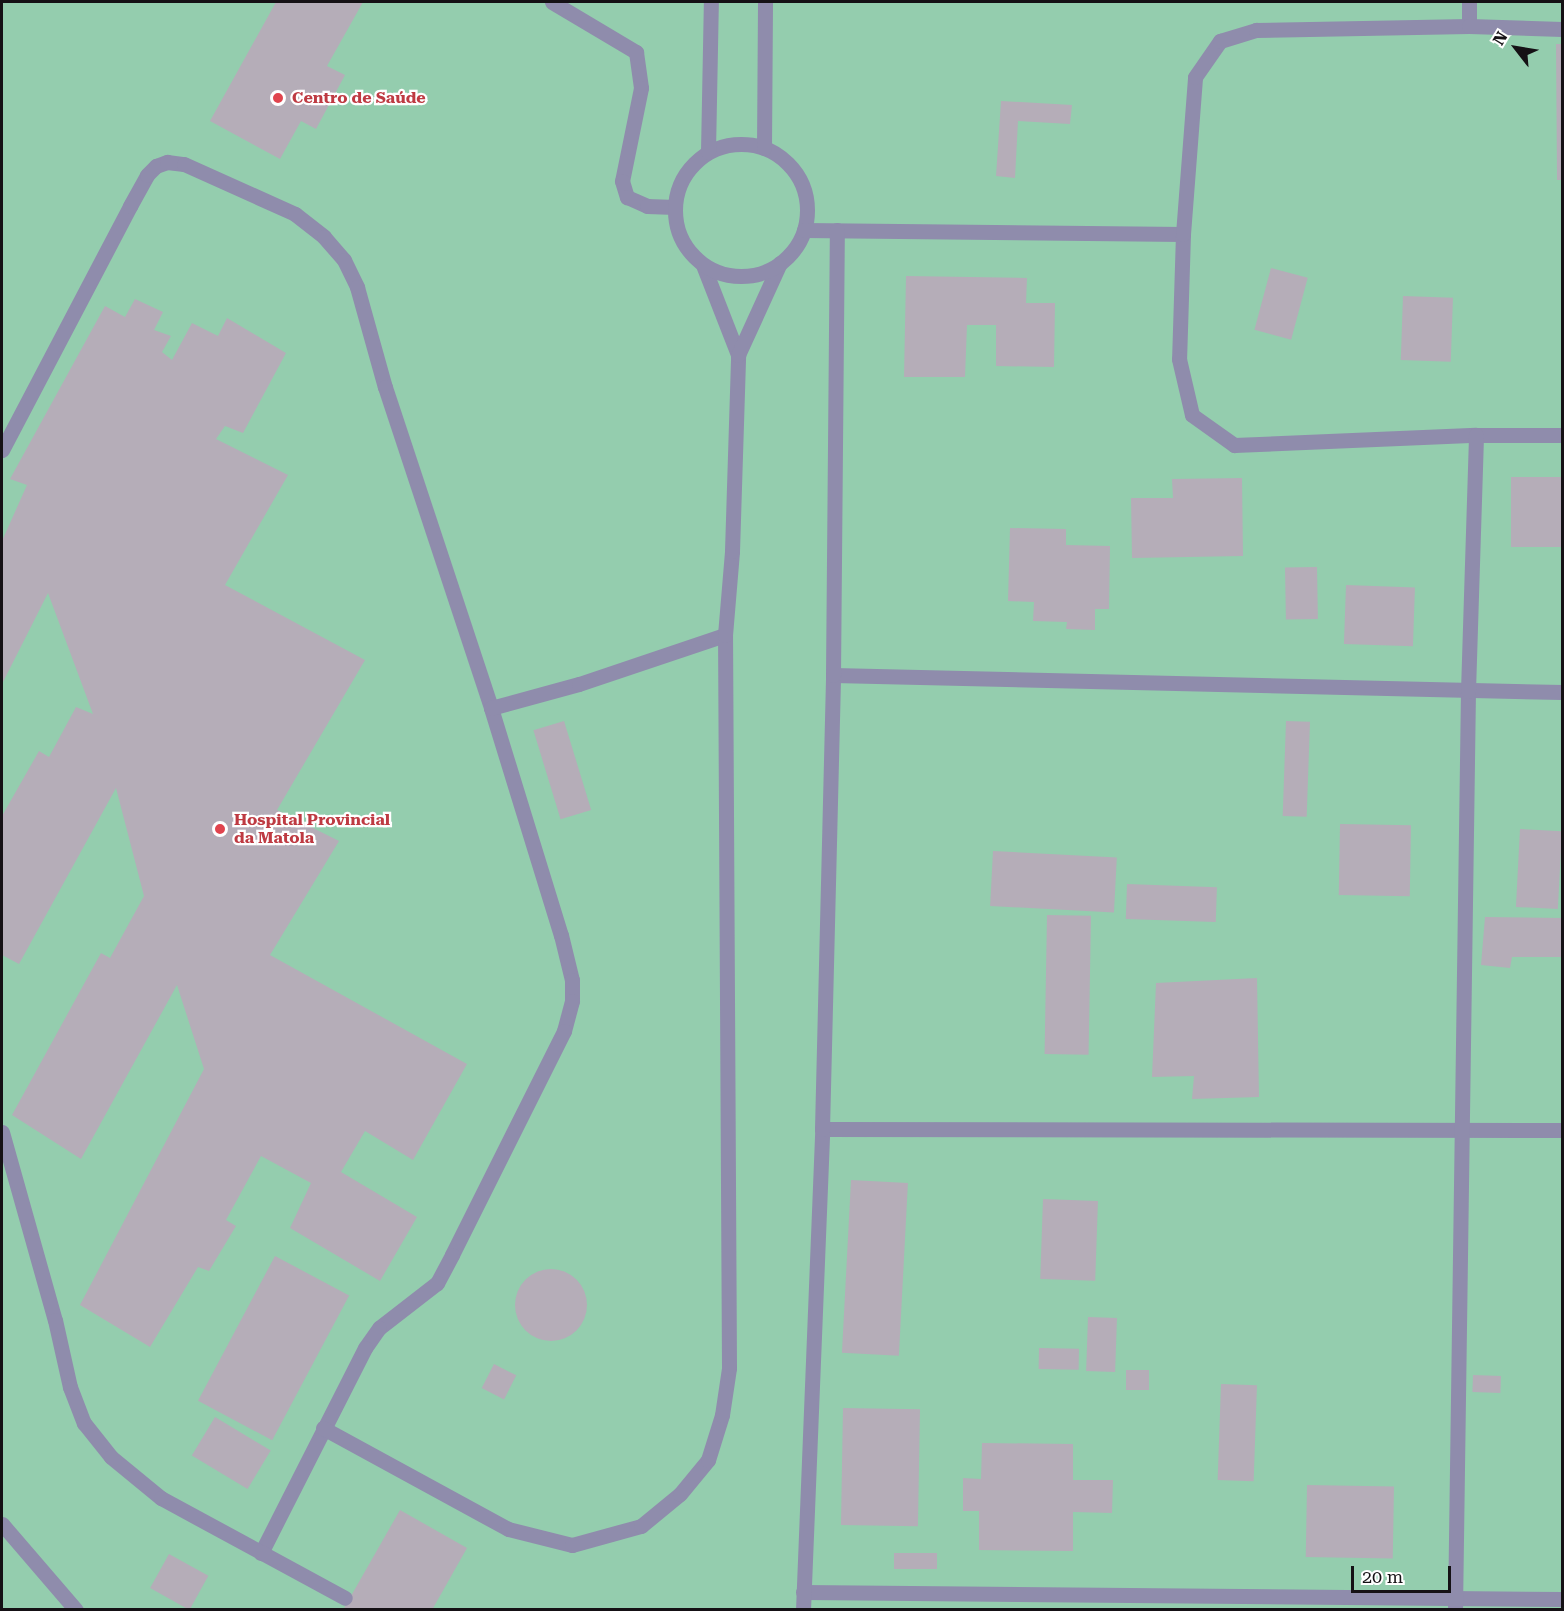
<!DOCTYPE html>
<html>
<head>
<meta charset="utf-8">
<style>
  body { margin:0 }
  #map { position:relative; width:1564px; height:1611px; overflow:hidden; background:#f3e7f2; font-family:"Roboto Serif",serif }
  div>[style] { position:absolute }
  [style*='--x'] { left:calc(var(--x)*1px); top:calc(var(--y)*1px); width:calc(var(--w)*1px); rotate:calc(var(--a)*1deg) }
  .green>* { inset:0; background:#94cdae; transform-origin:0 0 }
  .building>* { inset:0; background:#b5adb8; transform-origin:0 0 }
  .round { border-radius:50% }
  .lane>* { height:15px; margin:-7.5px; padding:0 7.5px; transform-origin:7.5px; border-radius:7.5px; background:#8f8cac }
  .street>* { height:15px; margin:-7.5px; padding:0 7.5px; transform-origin:7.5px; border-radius:7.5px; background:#8f8cac }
  .street>.ring { margin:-7.5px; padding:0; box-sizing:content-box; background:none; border:15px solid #8f8cac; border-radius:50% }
  .dots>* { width:16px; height:16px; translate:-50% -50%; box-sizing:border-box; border:3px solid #fff; border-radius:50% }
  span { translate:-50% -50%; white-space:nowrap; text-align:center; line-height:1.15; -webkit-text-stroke:4.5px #fff; paint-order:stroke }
  .health-label { font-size:16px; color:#be3a42; font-weight:700 }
  .left { translate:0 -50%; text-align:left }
  .frame { position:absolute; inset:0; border:3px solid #151115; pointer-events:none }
  .north { position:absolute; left:1486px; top:18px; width:60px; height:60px; -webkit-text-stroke:4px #fff; paint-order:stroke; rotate:301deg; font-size:16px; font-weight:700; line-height:24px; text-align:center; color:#151115 }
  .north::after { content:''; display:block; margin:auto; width:21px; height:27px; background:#151115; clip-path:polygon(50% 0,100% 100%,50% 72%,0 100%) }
  .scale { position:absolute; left:1351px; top:1566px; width:100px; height:27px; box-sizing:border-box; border:3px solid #151115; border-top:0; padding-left:8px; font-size:18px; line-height:21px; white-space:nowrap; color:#151115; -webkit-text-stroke:4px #fff; paint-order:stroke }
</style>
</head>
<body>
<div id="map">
  <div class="green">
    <div style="left:2px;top:2px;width:1560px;height:1607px"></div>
  </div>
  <div class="building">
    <div style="clip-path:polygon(276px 2px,363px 2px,327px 66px,345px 75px,316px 129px,301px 121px,280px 159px,210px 121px)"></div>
    <div style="clip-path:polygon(1556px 44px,1562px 44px,1562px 180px,1557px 180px)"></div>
    <div style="clip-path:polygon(1001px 101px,1072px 105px,1070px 124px,1018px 121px,1015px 178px,996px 176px)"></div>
    <div style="left:1271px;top:268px;width:38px;height:64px;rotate:15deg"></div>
    <div style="clip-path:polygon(906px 276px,1027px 278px,1026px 303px,1055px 303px,1054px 367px,996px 366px,996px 325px,967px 325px,965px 377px,904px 377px)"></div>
    <div style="left:1403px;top:296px;width:50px;height:64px;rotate:2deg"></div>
    <div style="clip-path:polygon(135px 299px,163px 312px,154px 330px,171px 336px,162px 352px,172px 360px,192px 323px,218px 336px,227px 318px,286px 353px,243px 433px,225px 426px,216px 439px,288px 475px,225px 585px,365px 660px,277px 810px,339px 841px,270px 955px,467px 1064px,413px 1160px,365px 1131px,341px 1172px,417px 1217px,380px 1281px,290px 1228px,311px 1183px,261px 1156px,226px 1220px,236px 1226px,209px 1271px,198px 1267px,150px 1347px,80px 1305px,204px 1069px,177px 985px,81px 1159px,12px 1115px,101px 953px,110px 958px,144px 896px,116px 788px,19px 964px,2px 955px,2px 816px,39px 751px,49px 757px,76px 707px,93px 714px,48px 593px,2px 684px,2px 541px,27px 485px,10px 479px,105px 306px,125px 317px)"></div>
    <div style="left:1562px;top:477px;width:70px;height:51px;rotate:90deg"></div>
    <div style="clip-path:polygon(1242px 478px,1243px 556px,1132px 558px,1131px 498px,1173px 498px,1172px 479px)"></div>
    <div style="clip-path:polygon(1010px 528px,1066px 529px,1066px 545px,1110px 546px,1109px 609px,1095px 609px,1095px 630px,1066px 629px,1067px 622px,1033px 621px,1034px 602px,1008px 601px)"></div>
    <div style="left:1317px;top:567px;width:52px;height:32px;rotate:89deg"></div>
    <div style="left:1346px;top:585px;width:69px;height:59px;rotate:2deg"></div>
    <div style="left:564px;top:721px;width:93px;height:32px;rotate:73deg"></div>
    <div style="left:1286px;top:721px;width:24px;height:95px;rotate:2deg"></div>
    <div style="left:1340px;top:824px;width:71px;height:71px;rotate:1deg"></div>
    <div style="left:1520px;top:829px;width:42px;height:78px;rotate:3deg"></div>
    <div style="left:993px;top:851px;width:124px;height:55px;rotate:3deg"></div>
    <div style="left:1127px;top:884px;width:90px;height:35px;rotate:2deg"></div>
    <div style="left:1047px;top:915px;width:44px;height:139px;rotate:1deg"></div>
    <div style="clip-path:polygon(1485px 917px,1562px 918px,1562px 957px,1512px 957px,1510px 968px,1481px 965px)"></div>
    <div style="clip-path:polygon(1257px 978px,1259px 1097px,1192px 1099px,1194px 1076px,1152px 1077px,1156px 983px)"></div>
    <div style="left:851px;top:1180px;width:57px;height:173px;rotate:3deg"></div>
    <div style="left:1043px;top:1199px;width:55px;height:80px;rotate:2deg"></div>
    <div style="left:275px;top:1256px;width:84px;height:164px;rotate:28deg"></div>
    <div class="round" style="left:515px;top:1269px;width:72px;height:72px"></div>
    <div style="left:1088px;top:1317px;width:29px;height:54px;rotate:2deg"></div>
    <div style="left:1039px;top:1348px;width:40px;height:21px;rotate:1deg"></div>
    <div style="left:494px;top:1364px;width:25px;height:27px;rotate:27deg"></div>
    <div style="left:1126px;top:1370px;width:23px;height:20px"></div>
    <div style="left:1473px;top:1375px;width:28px;height:17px;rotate:2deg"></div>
    <div style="left:1221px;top:1384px;width:36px;height:96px;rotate:2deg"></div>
    <div style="left:843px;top:1408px;width:77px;height:117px;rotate:1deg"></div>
    <div style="left:215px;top:1417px;width:65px;height:45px;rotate:31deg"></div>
    <div style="clip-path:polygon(982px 1443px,1073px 1444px,1073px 1480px,1113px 1480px,1112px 1513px,1073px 1512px,1073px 1551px,979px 1550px,979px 1511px,963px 1511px,963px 1478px,981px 1479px)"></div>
    <div style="left:1307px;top:1485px;width:87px;height:72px;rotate:1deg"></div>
    <div style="clip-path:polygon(400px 1510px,467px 1548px,432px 1610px,343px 1610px)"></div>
    <div style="left:894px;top:1553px;width:43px;height:16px"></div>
    <div style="left:169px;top:1554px;width:45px;height:39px;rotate:29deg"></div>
  </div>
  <div class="lane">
    <div style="--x:703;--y:265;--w:97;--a:68.7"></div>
    <div style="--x:2;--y:450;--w:276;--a:-62.3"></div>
    <div style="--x:130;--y:206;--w:35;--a:-61"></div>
    <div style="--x:147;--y:175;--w:13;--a:-45"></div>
    <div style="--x:156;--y:166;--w:12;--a:-20"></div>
    <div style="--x:167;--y:162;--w:17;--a:7"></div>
    <div style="--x:184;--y:164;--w:122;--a:24.2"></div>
    <div style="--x:295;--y:214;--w:37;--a:38"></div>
    <div style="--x:324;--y:237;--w:30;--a:49"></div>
    <div style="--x:344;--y:260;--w:30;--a:64"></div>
    <div style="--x:357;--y:287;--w:104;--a:74.4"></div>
    <div style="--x:385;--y:387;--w:338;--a:71.7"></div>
    <div style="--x:491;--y:708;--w:238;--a:72.9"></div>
    <div style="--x:561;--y:935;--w:46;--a:76.3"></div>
    <div style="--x:572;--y:980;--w:21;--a:90"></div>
    <div style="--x:572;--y:1001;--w:31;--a:105"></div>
    <div style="--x:564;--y:1031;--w:250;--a:116.6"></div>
    <div style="--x:452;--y:1255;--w:32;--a:118"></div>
    <div style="--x:437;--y:1283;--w:73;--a:142.2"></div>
    <div style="--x:379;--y:1328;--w:24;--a:125"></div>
    <div style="--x:365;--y:1348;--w:230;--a:116.9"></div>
    <div style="--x:491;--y:708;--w:91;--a:-15.3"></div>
    <div style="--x:579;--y:684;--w:154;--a:-18.6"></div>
    <div style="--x:2;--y:1132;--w:195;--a:74.3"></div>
    <div style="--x:55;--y:1320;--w:69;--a:77.4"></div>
    <div style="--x:70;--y:1387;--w:39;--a:69"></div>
    <div style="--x:84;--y:1423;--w:43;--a:51.5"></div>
    <div style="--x:111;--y:1457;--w:65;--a:39.4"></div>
    <div style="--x:161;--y:1498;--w:209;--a:28.5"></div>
    <div style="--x:323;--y:1428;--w:211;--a:28.6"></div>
    <div style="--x:508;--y:1529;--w:66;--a:14"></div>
    <div style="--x:572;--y:1545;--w:72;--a:-15.4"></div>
    <div style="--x:641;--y:1526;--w:50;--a:-39.4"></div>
    <div style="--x:680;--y:1494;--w:44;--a:-50.5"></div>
    <div style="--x:708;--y:1460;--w:47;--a:-72.7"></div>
    <div style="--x:722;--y:1415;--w:48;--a:-81.5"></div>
    <div style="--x:729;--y:1368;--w:733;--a:-90.31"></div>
    <div style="--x:725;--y:635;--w:84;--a:-85.2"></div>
    <div style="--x:732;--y:551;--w:196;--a:-88.2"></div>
    <div style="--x:738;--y:355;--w:101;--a:-65.5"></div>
  </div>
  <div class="street">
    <div style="--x:552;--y:2;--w:98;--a:30.8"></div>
    <div style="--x:636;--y:52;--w:36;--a:82"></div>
    <div style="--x:641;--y:88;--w:95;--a:101.5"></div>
    <div style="--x:622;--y:181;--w:17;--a:73"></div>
    <div style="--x:627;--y:197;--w:22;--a:24"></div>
    <div style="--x:647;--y:206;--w:28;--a:2"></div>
    <div style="--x:1469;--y:26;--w:24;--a:-90"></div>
    <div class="ring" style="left:675px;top:144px;width:117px;height:117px"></div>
    <div style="--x:764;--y:148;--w:146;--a:-89.6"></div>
    <div style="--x:708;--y:152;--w:150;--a:-88.9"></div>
    <div style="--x:804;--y:230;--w:379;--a:0.6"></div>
    <div style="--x:1183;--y:234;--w:125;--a:91.8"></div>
    <div style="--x:1179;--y:359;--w:57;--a:76.9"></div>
    <div style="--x:1192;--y:415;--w:52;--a:35.5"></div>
    <div style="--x:1234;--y:445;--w:242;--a:-2.4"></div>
    <div style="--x:1476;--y:435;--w:86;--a:0"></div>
    <div style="--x:1183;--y:234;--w:157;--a:-85.6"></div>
    <div style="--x:1195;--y:77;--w:44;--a:-55.2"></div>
    <div style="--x:1220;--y:41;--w:38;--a:-17"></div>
    <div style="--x:1256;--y:30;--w:213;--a:-1.1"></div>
    <div style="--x:1469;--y:26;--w:93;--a:1.8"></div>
    <div style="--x:833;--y:675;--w:729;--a:1.34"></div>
    <div style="--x:822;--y:1129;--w:740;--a:0.08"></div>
    <div style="--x:2;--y:1524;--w:113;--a:49.3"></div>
    <div style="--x:803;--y:1592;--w:759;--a:0.53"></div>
    <div style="--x:803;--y:1610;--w:481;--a:-87.7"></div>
    <div style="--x:822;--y:1129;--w:454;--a:-88.6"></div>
    <div style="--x:833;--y:675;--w:445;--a:-89.5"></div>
    <div style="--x:1455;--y:1610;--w:919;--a:-89.19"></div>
    <div style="--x:1468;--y:691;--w:256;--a:-88.2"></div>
  </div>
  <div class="dots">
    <div style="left:278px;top:98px;background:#e0444e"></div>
    <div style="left:220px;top:829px;background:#e0444e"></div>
  </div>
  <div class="health-label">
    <span class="left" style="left:292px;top:98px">Centro de Saúde</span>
    <span class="left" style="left:234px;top:829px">Hospital Provincial<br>da Matola</span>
  </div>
  <div class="frame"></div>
  <div class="north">N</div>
  <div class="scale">20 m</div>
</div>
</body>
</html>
